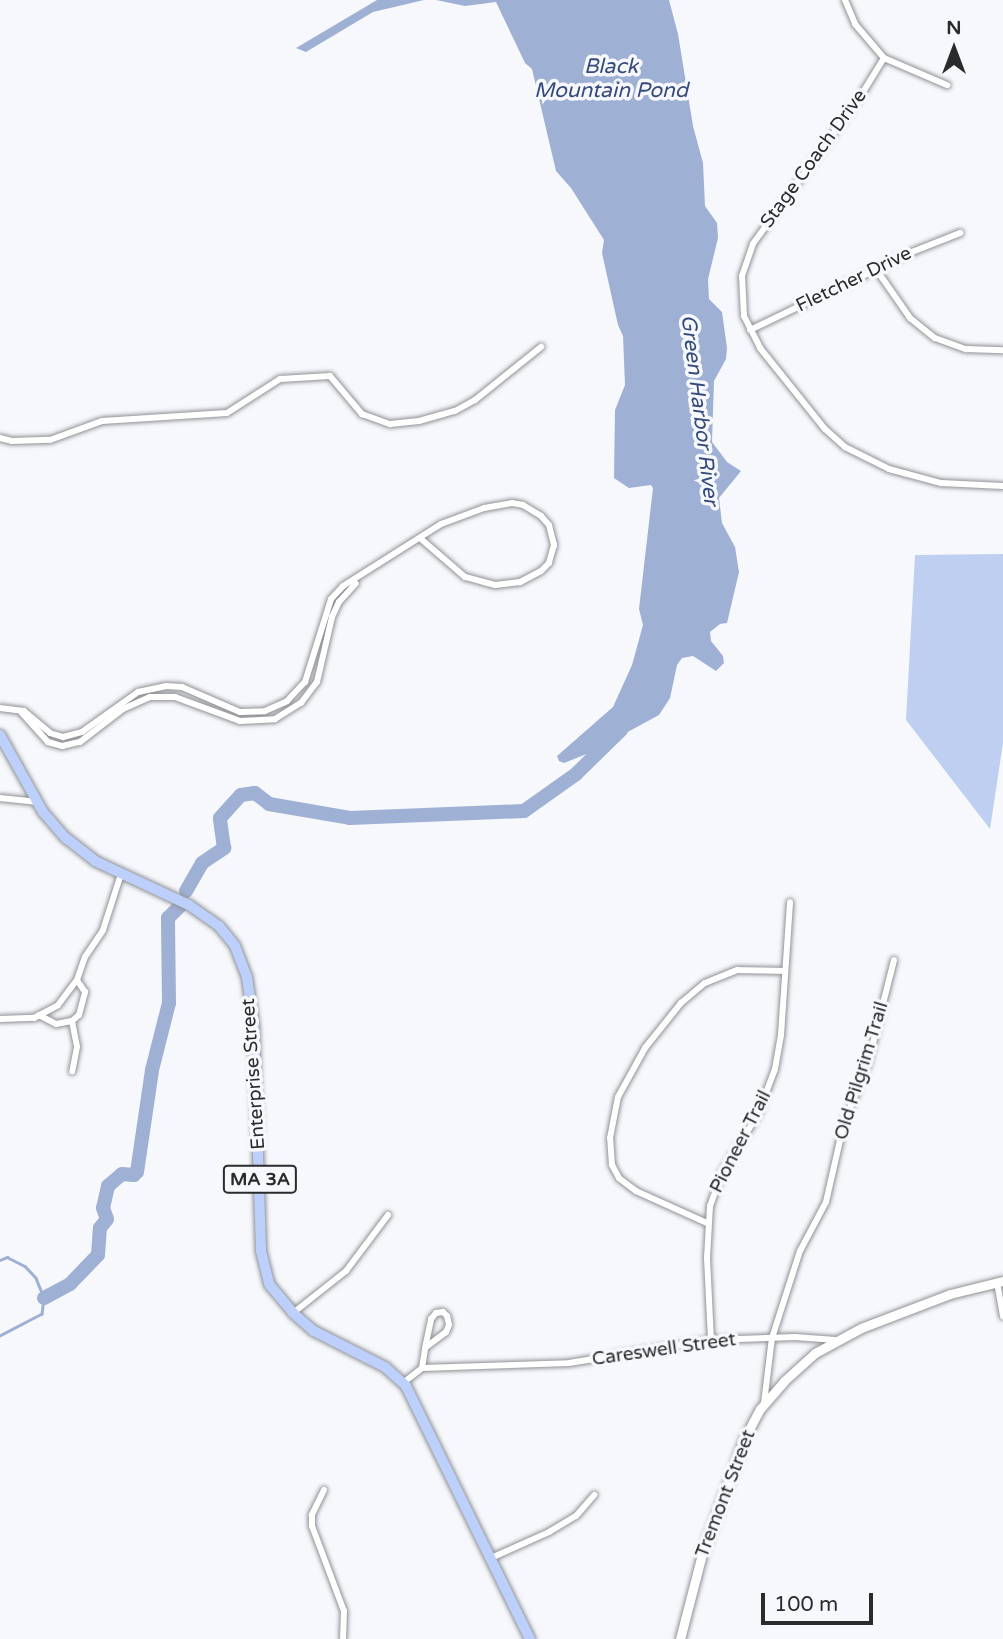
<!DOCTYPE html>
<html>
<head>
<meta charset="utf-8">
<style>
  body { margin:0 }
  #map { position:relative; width:1003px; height:1639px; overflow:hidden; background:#f6f8fc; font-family:"Varela Round",sans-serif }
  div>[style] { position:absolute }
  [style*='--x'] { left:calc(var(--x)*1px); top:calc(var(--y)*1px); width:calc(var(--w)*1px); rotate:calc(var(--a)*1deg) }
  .green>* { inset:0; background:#becff2 }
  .water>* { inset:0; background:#9fb0d5 }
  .stream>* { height:2.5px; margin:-1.25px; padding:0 1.25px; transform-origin:1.25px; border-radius:1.25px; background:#9fb0d5 }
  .river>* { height:14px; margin:-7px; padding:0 7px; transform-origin:7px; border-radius:7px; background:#9fb0d5 }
  .roads { filter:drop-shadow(0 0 2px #909296) drop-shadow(0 0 2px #909296) }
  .minor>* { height:6px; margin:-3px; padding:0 3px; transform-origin:3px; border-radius:3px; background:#fff }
  .secondary>* { height:9px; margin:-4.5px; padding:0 4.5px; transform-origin:4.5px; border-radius:4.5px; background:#fff }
  .primary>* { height:10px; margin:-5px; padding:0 5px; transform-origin:5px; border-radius:5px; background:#bcd0fb }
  span { translate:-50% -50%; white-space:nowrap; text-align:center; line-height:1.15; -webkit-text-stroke:7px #f6f8fc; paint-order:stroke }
  .shield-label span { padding:2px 5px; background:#f6f8fc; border:2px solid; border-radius:5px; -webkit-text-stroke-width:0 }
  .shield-label { font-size:18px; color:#2a2b2d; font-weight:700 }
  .street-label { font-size:19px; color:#2a2b2d }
  .water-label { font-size:21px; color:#354b7c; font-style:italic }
  .north { position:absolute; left:919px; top:14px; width:70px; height:70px; -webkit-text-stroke:5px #f6f8fc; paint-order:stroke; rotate:0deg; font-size:19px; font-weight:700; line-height:28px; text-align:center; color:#2a2b2d }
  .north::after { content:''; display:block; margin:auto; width:24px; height:32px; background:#2a2b2d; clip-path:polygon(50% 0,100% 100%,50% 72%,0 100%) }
  .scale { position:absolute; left:761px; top:1593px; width:112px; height:32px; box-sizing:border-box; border:4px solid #2a2b2d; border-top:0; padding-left:9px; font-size:21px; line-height:24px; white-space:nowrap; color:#2a2b2d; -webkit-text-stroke:5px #f6f8fc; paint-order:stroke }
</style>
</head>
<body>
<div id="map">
  <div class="green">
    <div style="clip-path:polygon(1003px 554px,1003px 743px,990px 829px,906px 720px,915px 555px)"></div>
  </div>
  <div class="water">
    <div style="clip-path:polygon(377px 0,424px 0,373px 12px,306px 52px,296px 48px)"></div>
    <div style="clip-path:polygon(436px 0,669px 0,678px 34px,693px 126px,703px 163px,705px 206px,717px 223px,718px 238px,708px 279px,709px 299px,722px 312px,727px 348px,726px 359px,714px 381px,712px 442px,727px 462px,741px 471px,719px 498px,722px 523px,735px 547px,739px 572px,727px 623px,720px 624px,710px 632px,711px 641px,723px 656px,724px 663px,716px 671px,693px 656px,682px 658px,677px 665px,670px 698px,659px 715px,589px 753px,564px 763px,559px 761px,557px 756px,613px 707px,632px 665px,643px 625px,639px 609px,653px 488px,651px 485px,629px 488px,614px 478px,615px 410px,625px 385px,623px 336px,618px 325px,602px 253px,604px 240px,571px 188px,556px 171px,532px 69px,525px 63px,496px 2px,465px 6px)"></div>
  </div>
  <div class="stream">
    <div style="--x:0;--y:1260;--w:8;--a:-23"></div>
    <div style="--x:7;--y:1257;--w:20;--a:27"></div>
    <div style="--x:25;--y:1266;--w:16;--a:47"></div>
    <div style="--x:36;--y:1278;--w:22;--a:68"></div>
    <div style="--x:44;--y:1298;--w:16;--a:97"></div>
    <div style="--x:42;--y:1314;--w:47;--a:152.4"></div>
  </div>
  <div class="river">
    <div style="--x:186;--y:891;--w:32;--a:-60"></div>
    <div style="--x:202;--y:863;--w:27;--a:-34"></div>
    <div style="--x:224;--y:848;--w:30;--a:-98"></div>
    <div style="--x:220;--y:818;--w:31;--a:-48"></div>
    <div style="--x:241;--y:795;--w:14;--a:-8"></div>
    <div style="--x:255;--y:793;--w:18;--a:38"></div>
    <div style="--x:269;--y:804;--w:82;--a:9.8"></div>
    <div style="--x:350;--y:818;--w:174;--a:-2.3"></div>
    <div style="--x:524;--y:811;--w:64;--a:-35.4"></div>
    <div style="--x:576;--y:774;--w:63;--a:-44.4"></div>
    <div style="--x:44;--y:1298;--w:30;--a:-28"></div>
    <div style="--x:70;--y:1284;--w:40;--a:-46"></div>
    <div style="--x:98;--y:1255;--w:27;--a:-86"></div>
    <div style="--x:100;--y:1228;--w:11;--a:-52"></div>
    <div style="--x:107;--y:1219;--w:12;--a:-110"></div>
    <div style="--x:103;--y:1208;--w:23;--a:-77"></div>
    <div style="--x:108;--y:1186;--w:18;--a:-41"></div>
    <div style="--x:122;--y:1174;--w:12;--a:5"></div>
    <div style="--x:134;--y:1175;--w:4;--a:-45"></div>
    <div style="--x:137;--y:1172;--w:103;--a:-81.6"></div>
    <div style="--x:152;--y:1070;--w:69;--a:-75.8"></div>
    <div style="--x:169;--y:1003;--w:85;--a:-90.7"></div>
    <div style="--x:168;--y:918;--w:18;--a:-45"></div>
  </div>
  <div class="roads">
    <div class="minor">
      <div style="--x:845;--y:0;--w:26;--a:67"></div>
      <div style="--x:855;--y:24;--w:45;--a:49.5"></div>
      <div style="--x:884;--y:58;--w:46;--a:121.6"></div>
      <div style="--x:860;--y:97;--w:182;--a:126.1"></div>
      <div style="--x:753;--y:244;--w:34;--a:109"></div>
      <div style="--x:742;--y:276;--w:40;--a:87.1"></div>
      <div style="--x:744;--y:316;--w:36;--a:63"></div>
      <div style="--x:760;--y:348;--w:104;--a:51.3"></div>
      <div style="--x:825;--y:429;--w:27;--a:42"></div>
      <div style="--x:845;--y:447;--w:49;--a:26.6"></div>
      <div style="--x:889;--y:469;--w:54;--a:15.1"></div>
      <div style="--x:941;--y:483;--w:62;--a:2.8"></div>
      <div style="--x:884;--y:58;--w:69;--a:23.2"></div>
      <div style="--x:876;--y:269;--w:60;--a:55.2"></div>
      <div style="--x:910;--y:318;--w:32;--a:39"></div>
      <div style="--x:935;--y:338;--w:33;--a:20"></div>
      <div style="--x:966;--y:349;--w:37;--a:2"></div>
      <div style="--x:750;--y:330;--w:180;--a:-25.7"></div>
      <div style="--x:912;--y:252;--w:52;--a:-21.6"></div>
      <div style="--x:0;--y:438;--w:12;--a:14"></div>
      <div style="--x:12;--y:441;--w:38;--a:-2"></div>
      <div style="--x:50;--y:440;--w:55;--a:-20.1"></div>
      <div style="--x:102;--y:421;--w:125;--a:-3.7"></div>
      <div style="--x:227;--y:413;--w:63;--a:-32.7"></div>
      <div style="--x:280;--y:379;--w:50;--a:-3.4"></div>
      <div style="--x:330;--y:376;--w:50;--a:49.9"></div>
      <div style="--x:362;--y:414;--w:30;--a:20"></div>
      <div style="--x:390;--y:424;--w:29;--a:-6"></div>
      <div style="--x:419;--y:421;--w:37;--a:-16"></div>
      <div style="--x:455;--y:411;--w:23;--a:-29"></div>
      <div style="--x:475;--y:400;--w:85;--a:-38.8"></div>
      <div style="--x:0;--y:708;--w:24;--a:7"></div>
      <div style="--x:24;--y:711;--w:34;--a:40"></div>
      <div style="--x:50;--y:733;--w:14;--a:17"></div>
      <div style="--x:63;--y:737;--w:20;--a:-15"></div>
      <div style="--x:82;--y:732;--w:69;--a:-35.5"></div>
      <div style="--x:138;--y:692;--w:29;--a:-12"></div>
      <div style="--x:166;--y:686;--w:16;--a:4"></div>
      <div style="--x:182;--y:687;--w:63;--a:23.3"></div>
      <div style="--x:240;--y:712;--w:25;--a:-2"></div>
      <div style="--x:265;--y:711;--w:24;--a:-24"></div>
      <div style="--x:287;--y:701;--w:26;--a:-47"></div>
      <div style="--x:305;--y:682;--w:87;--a:-72.6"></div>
      <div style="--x:331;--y:599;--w:18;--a:-47"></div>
      <div style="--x:343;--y:586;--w:116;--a:-32.3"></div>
      <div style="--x:441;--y:524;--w:46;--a:-20.4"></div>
      <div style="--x:484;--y:508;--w:28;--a:-10"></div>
      <div style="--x:512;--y:503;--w:11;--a:10"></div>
      <div style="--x:523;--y:505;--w:21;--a:31"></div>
      <div style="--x:541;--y:516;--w:12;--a:48"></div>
      <div style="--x:549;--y:525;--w:21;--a:76"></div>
      <div style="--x:554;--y:545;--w:19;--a:106"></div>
      <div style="--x:549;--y:563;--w:11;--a:135"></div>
      <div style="--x:541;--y:571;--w:24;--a:152"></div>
      <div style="--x:520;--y:582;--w:25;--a:173"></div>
      <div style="--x:495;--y:585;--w:31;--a:-165"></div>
      <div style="--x:465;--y:577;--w:58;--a:-139.2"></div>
      <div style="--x:21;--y:712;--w:40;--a:48"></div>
      <div style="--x:48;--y:742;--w:15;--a:16"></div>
      <div style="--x:62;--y:746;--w:18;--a:-13"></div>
      <div style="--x:80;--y:742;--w:54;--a:-37.5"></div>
      <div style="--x:123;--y:709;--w:30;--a:-24"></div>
      <div style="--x:150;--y:697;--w:25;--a:0"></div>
      <div style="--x:175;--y:697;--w:69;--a:20.3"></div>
      <div style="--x:240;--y:721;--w:35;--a:-3"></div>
      <div style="--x:275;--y:719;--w:31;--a:-32"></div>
      <div style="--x:301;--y:703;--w:26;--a:-53"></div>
      <div style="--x:317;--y:682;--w:67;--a:-77"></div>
      <div style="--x:332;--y:617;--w:17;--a:-65"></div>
      <div style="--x:339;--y:602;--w:25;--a:-48"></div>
      <div style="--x:0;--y:798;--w:36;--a:6"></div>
      <div style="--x:39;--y:1015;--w:19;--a:28"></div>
      <div style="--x:56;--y:1024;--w:16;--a:-11"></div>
      <div style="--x:72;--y:1021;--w:9;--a:-41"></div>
      <div style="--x:79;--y:1015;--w:24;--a:-75"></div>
      <div style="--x:85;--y:992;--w:14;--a:-124"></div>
      <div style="--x:0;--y:1019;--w:34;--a:-2"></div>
      <div style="--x:34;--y:1018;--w:27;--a:-28"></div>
      <div style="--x:58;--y:1005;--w:31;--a:-53"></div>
      <div style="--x:77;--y:980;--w:24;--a:-71"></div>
      <div style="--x:85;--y:957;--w:32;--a:-56"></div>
      <div style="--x:103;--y:930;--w:59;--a:-72.2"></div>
      <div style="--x:72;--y:1021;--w:26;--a:79"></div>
      <div style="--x:77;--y:1047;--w:25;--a:101"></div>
      <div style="--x:707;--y:1223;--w:78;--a:-155.7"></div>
      <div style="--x:636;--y:1191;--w:21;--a:-143"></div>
      <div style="--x:619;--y:1178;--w:15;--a:-118"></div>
      <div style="--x:612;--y:1165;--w:27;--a:-94"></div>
      <div style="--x:610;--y:1138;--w:42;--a:-79"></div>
      <div style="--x:618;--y:1097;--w:56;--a:-61.1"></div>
      <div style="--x:645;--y:1048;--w:58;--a:-51.3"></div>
      <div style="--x:681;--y:1003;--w:31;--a:-40"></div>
      <div style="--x:705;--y:983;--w:35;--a:-22"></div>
      <div style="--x:738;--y:970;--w:47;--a:1.2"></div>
      <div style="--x:997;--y:1282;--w:35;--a:80"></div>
      <div style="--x:293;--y:1313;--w:68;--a:-38.4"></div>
      <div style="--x:346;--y:1271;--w:70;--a:-53.1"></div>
      <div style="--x:711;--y:1340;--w:82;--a:-92.8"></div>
      <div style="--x:707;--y:1258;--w:52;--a:-86.7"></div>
      <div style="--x:710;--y:1206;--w:37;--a:-70"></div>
      <div style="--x:723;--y:1171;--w:67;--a:-58.4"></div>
      <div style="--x:758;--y:1114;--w:48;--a:-69.3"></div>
      <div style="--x:775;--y:1069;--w:35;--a:-80"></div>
      <div style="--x:781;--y:1035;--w:133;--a:-86.1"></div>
      <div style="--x:422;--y:1368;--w:20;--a:-81"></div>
      <div style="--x:425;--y:1348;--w:30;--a:-78"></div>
      <div style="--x:431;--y:1319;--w:8;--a:-50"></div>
      <div style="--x:436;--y:1313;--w:7;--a:-8"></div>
      <div style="--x:443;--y:1312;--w:6;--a:45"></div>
      <div style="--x:447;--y:1316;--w:9;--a:77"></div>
      <div style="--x:449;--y:1325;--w:8;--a:113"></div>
      <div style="--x:446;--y:1332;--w:26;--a:143"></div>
      <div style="--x:403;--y:1383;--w:24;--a:-38"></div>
      <div style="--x:422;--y:1368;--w:147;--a:-1.9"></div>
      <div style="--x:569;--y:1363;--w:144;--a:-9.2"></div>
      <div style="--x:711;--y:1340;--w:84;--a:-2"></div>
      <div style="--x:795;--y:1337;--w:41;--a:4.2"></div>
      <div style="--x:764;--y:1403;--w:65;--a:-83"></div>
      <div style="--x:772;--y:1338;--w:91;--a:-72.2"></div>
      <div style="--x:800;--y:1251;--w:55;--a:-62"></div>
      <div style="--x:826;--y:1202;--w:81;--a:-77.2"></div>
      <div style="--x:844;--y:1123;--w:65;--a:-68.2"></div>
      <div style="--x:868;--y:1063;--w:106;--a:-75.8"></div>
      <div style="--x:324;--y:1490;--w:28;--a:116"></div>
      <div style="--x:312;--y:1515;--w:11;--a:90"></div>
      <div style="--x:312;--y:1526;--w:91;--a:69.4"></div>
      <div style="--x:344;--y:1611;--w:28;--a:92"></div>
      <div style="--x:491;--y:1558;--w:64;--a:-24.1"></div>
      <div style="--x:549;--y:1532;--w:31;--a:-31"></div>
      <div style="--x:576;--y:1516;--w:28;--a:-49"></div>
    </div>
    <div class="secondary">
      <div style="--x:680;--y:1639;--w:88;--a:-75.5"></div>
      <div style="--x:702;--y:1554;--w:122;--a:-69.9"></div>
      <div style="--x:744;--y:1439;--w:34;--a:-62"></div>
      <div style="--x:760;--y:1409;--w:37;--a:-49"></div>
      <div style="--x:784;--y:1381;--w:42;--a:-42.1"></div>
      <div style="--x:815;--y:1353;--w:52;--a:-28.5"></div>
      <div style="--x:861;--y:1328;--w:95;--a:-20.9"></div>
      <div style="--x:950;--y:1294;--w:55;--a:-13.8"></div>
    </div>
    <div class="primary">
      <div style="--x:0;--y:735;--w:88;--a:60.8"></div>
      <div style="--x:43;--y:812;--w:35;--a:49"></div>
      <div style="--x:66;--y:838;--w:37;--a:38"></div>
      <div style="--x:95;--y:861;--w:104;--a:25.1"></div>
      <div style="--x:189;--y:905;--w:37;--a:35"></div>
      <div style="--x:219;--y:926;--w:26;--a:51"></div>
      <div style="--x:235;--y:946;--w:33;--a:69"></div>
      <div style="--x:247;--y:977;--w:50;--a:82"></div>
      <div style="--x:254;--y:1027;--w:224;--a:88.2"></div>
      <div style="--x:261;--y:1251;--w:34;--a:76"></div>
      <div style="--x:269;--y:1284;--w:38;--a:50"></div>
      <div style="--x:293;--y:1313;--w:28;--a:41"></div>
      <div style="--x:314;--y:1331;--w:80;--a:26.9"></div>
      <div style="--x:385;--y:1367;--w:28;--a:42"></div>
      <div style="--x:406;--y:1386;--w:282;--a:63.9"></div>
    </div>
  </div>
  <div class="shield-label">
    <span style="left:260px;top:1179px">MA 3A</span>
  </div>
  <div class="street-label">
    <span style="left:814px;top:159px;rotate:-54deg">Stage Coach Drive</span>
    <span style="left:854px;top:280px;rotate:-26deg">Fletcher Drive</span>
    <span style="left:862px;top:1071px;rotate:-73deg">Old Pilgrim Trail</span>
    <span style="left:254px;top:1074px;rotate:-94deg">Enterprise Street</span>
    <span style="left:741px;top:1142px;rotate:-63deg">Pioneer Trail</span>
    <span style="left:664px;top:1350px;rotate:-8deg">Careswell Street</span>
    <span style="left:726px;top:1494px;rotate:-69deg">Tremont Street</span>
  </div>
  <div class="water-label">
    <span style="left:611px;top:79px">Black<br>Mountain Pond</span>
    <span style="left:699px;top:410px;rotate:83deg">Green Harbor River</span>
  </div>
  <div class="north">N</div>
  <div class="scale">100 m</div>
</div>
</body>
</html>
